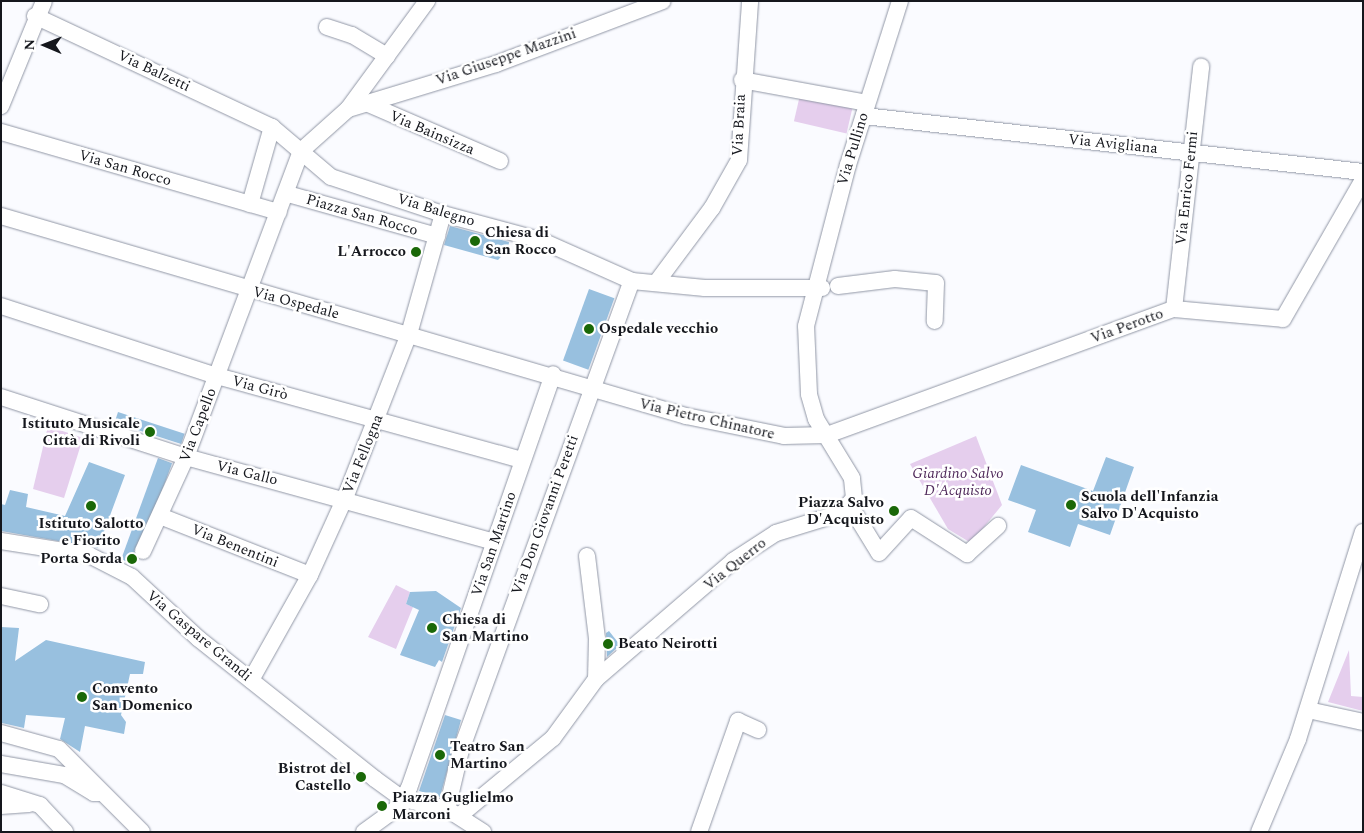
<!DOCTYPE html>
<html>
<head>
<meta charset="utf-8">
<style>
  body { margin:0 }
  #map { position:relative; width:1364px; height:833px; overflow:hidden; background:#fafbff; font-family:Spectral,serif }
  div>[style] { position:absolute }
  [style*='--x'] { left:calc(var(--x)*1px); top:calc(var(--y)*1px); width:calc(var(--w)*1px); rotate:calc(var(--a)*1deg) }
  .green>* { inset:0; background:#e5ceed; transform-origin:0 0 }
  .building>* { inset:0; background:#98c0df; transform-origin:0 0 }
  .roads { filter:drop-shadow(0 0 1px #9197a6) drop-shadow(0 0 1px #9197a6) }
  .street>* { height:16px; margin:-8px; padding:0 8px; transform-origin:8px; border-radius:8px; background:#fff }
  .dots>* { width:14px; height:14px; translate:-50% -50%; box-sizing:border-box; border:2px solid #fff; border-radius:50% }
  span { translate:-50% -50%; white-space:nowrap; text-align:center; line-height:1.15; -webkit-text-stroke:5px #fff; paint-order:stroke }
  .street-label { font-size:15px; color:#15171d }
  .poi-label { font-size:15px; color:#15171d; font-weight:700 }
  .left { translate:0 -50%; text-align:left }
  .right { translate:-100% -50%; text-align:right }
  .park-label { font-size:15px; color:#502a5b; font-style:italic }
  .frame { position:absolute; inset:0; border:2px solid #15171d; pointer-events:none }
  .north { position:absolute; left:20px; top:20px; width:50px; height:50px; -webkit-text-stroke:4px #fff; paint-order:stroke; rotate:271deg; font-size:14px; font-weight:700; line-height:20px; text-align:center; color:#15171d }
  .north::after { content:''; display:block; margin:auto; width:18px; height:22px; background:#15171d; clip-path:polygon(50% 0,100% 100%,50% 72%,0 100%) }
</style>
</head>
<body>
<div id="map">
  <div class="green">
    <div style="left:800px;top:95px;width:54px;height:27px;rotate:13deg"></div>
    <div style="clip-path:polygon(48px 426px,83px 438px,64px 498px,33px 489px)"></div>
    <div style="clip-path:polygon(976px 436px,1002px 505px,971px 543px,948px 529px,910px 464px)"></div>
    <div style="clip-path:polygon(396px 585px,410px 592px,406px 604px,413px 607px,396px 649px,368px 637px)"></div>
    <div style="clip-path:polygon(1349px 650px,1351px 696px,1363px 697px,1363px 711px,1328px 702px)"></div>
  </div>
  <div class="building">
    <div style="clip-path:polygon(450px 226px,509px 242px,508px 249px,498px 260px,444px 245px)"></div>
    <div style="left:589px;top:289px;width:27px;height:76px;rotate:20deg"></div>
    <div style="left:118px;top:412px;width:70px;height:11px;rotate:18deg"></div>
    <div style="clip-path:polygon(1106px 457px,1134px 467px,1110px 535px,1078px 524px,1070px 547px,1028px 532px,1036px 510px,1008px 500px,1021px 465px,1093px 491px)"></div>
    <div style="left:158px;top:458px;width:15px;height:108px;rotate:20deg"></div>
    <div style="clip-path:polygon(89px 462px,125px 475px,98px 548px,1px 531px,1px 504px,5px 505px,10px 490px,28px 494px,26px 507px,65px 516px)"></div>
    <div style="clip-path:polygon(436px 591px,461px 608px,442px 662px,439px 660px,435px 667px,400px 655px,419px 610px,406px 604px,410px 592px)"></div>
    <div style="clip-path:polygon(1px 627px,19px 628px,15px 661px,46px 640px,145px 662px,143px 674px,130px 674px,121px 715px,126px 722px,124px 734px,85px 726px,80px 752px,60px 739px,65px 718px,26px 715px,24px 728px,2px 723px)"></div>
    <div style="clip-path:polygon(609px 631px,620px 645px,607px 657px,606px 633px)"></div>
    <div style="clip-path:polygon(445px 715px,461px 720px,440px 797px,419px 791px)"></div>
  </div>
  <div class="roads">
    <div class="street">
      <div style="--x:35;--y:16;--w:262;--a:25.1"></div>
      <div style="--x:272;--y:127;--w:77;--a:40.3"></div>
      <div style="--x:331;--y:177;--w:118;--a:18.3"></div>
      <div style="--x:443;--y:214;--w:100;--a:15"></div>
      <div style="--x:540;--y:240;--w:101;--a:24"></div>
      <div style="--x:632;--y:281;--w:73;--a:5.5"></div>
      <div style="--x:705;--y:288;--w:117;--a:0"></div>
      <div style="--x:327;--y:27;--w:26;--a:18"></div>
      <div style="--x:352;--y:35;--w:41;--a:31"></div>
      <div style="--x:742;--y:80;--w:127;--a:10.4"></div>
      <div style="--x:366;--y:103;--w:146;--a:23.4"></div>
      <div style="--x:1;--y:106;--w:113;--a:-67.7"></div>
      <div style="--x:348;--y:109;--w:155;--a:-16.9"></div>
      <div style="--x:496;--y:64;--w:178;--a:-20.7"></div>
      <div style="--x:864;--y:116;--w:502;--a:6.4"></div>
      <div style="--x:1;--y:132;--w:289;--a:16.1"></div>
      <div style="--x:288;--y:194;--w:155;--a:15.7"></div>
      <div style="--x:250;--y:204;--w:80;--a:-74.1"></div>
      <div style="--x:1;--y:216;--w:714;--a:16.28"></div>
      <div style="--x:686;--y:416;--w:100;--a:11.5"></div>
      <div style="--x:784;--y:436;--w:43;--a:-1.3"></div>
      <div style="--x:827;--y:435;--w:369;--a:-20"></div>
      <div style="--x:1174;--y:309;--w:109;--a:5.2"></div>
      <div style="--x:1283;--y:319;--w:160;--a:-60.1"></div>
      <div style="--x:656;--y:283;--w:94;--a:-53.3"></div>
      <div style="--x:712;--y:208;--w:55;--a:-60.6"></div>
      <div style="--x:739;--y:160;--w:159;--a:-86"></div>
      <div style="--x:838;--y:286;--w:57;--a:-7"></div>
      <div style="--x:895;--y:279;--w:41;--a:5.6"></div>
      <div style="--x:936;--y:283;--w:38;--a:92"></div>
      <div style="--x:1;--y:306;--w:227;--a:18"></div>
      <div style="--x:217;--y:376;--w:316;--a:15.4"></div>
      <div style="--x:1174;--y:309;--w:244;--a:-83.6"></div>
      <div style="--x:1;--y:397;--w:194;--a:18"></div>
      <div style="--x:186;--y:457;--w:320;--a:15.4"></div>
      <div style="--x:849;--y:504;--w:57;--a:58.5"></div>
      <div style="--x:879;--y:553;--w:47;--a:-47.6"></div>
      <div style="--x:911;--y:518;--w:67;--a:32.7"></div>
      <div style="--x:967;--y:554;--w:42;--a:-42.1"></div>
      <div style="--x:160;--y:516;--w:161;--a:21.5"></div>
      <div style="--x:1;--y:541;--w:89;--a:9"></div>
      <div style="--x:89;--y:555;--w:48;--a:27.1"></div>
      <div style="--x:132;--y:577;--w:91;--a:42.8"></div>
      <div style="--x:199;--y:639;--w:225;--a:38.5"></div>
      <div style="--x:375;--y:779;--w:34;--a:36"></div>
      <div style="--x:403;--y:799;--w:45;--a:12.8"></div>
      <div style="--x:447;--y:809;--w:43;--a:32.6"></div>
      <div style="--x:143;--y:551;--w:103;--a:-65.4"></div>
      <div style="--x:186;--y:457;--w:327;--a:-69.4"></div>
      <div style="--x:301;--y:151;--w:63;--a:-41.8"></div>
      <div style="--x:348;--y:109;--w:134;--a:-53.8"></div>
      <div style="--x:587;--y:556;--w:84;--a:83.1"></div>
      <div style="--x:597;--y:639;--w:40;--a:91.4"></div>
      <div style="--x:1;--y:596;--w:40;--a:12"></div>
      <div style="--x:251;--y:680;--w:120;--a:-60.7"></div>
      <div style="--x:310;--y:575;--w:85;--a:-65.6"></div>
      <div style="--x:345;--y:498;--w:176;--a:-68.7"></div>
      <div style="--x:409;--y:334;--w:125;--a:-74.2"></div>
      <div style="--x:1308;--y:710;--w:56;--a:12.3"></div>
      <div style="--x:1;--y:733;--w:60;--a:15.4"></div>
      <div style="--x:59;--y:749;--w:117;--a:45"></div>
      <div style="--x:1;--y:764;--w:64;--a:9.9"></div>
      <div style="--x:64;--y:775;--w:35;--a:31"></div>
      <div style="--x:94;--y:793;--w:6;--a:0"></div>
      <div style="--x:1;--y:793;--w:41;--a:17.1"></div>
      <div style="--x:40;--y:805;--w:37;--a:47"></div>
      <div style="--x:1;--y:806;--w:28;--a:-4"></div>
      <div style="--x:447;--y:809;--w:61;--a:-76.7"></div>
      <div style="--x:461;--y:750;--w:499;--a:-70"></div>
      <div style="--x:459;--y:816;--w:122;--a:-39.7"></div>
      <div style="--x:553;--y:738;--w:73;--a:-53.9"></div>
      <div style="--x:596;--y:679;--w:181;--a:-40.7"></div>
      <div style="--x:733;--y:561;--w:51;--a:-33.1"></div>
      <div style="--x:776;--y:533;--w:68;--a:-17.1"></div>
      <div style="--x:841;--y:513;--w:20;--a:-49"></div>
      <div style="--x:854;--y:498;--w:20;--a:-96"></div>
      <div style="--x:852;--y:478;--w:69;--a:-121.4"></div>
      <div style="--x:816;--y:419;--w:26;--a:-106"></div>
      <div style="--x:809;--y:394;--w:68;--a:-92.5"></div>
      <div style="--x:806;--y:326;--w:166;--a:-75.4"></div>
      <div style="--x:848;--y:165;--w:172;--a:-72.4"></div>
      <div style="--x:364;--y:832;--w:41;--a:-36"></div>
      <div style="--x:397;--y:808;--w:23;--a:-59"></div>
      <div style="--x:409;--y:788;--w:438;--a:-70.8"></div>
      <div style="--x:699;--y:832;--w:118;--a:-70.6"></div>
      <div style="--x:738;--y:721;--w:22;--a:24"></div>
      <div style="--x:1259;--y:832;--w:101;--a:-67.2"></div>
      <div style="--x:1298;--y:739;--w:217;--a:-72.6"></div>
    </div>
  </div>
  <div class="dots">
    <div style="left:475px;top:241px;background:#1a6808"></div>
    <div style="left:416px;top:252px;background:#1a6808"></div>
    <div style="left:589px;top:329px;background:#1a6808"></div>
    <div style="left:150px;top:432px;background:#1a6808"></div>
    <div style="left:1071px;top:505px;background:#1a6808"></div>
    <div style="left:91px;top:506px;background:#1a6808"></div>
    <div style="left:894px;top:511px;background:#1a6808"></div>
    <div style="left:132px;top:559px;background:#1a6808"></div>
    <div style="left:432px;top:628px;background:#1a6808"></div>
    <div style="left:608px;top:644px;background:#1a6808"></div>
    <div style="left:82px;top:697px;background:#1a6808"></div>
    <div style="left:440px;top:755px;background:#1a6808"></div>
    <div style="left:361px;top:777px;background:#1a6808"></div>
    <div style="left:382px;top:806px;background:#1a6808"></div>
  </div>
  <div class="street-label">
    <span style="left:506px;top:57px;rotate:-19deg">Via Giuseppe Mazzini</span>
    <span style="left:154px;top:71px;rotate:25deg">Via Balzetti</span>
    <span style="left:739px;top:125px;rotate:-87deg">Via Braia</span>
    <span style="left:432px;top:133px;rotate:23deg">Via Bainsizza</span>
    <span style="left:1113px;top:144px;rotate:6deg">Via Avigliana</span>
    <span style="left:853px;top:149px;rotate:-73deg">Via Pullino</span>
    <span style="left:125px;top:168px;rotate:16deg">Via San Rocco</span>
    <span style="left:1187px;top:188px;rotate:-84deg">Via Enrico Fermi</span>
    <span style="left:436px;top:210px;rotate:17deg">Via Balegno</span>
    <span style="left:362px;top:215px;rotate:16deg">Piazza San Rocco</span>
    <span style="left:296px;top:303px;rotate:15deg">Via Ospedale</span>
    <span style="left:1127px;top:326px;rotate:-20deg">Via Perotto</span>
    <span style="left:260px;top:388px;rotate:15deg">Via Girò</span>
    <span style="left:707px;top:419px;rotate:13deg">Via Pietro Chinatore</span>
    <span style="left:198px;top:425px;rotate:-69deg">Via Capello</span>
    <span style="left:363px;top:454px;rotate:-68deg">Via Fellogna</span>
    <span style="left:247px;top:473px;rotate:14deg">Via Gallo</span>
    <span style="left:545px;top:515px;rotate:-70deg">Via Don Giovanni Peretti</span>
    <span style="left:494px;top:544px;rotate:-71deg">Via San Martino</span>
    <span style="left:235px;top:546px;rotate:22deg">Via Benentini</span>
    <span style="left:735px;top:564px;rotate:-38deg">Via Querro</span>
    <span style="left:199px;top:636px;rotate:40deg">Via Gaspare Grandi</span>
  </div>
  <div class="poi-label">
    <span class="left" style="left:485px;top:241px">Chiesa di<br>San Rocco</span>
    <span class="right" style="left:406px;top:252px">L'Arrocco</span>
    <span class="left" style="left:599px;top:329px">Ospedale vecchio</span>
    <span class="right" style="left:140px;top:432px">Istituto Musicale<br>Città di Rivoli</span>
    <span class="left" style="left:1081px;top:505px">Scuola dell'Infanzia<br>Salvo D'Acquisto</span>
    <span class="right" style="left:884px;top:511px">Piazza Salvo<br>D'Acquisto</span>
    <span style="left:91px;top:532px">Istituto Salotto<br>e Fiorito</span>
    <span class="right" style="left:122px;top:559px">Porta Sorda</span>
    <span class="left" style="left:442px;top:628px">Chiesa di<br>San Martino</span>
    <span class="left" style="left:618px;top:644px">Beato Neirotti</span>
    <span class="left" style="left:92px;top:697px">Convento<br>San Domenico</span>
    <span class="left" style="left:450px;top:755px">Teatro San<br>Martino</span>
    <span class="right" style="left:351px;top:777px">Bistrot del<br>Castello</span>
    <span class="left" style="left:392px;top:806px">Piazza Guglielmo<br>Marconi</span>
  </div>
  <div class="park-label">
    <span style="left:958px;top:482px">Giardino Salvo<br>D'Acquisto</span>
  </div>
  <div class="frame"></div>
  <div class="north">N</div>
</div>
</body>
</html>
